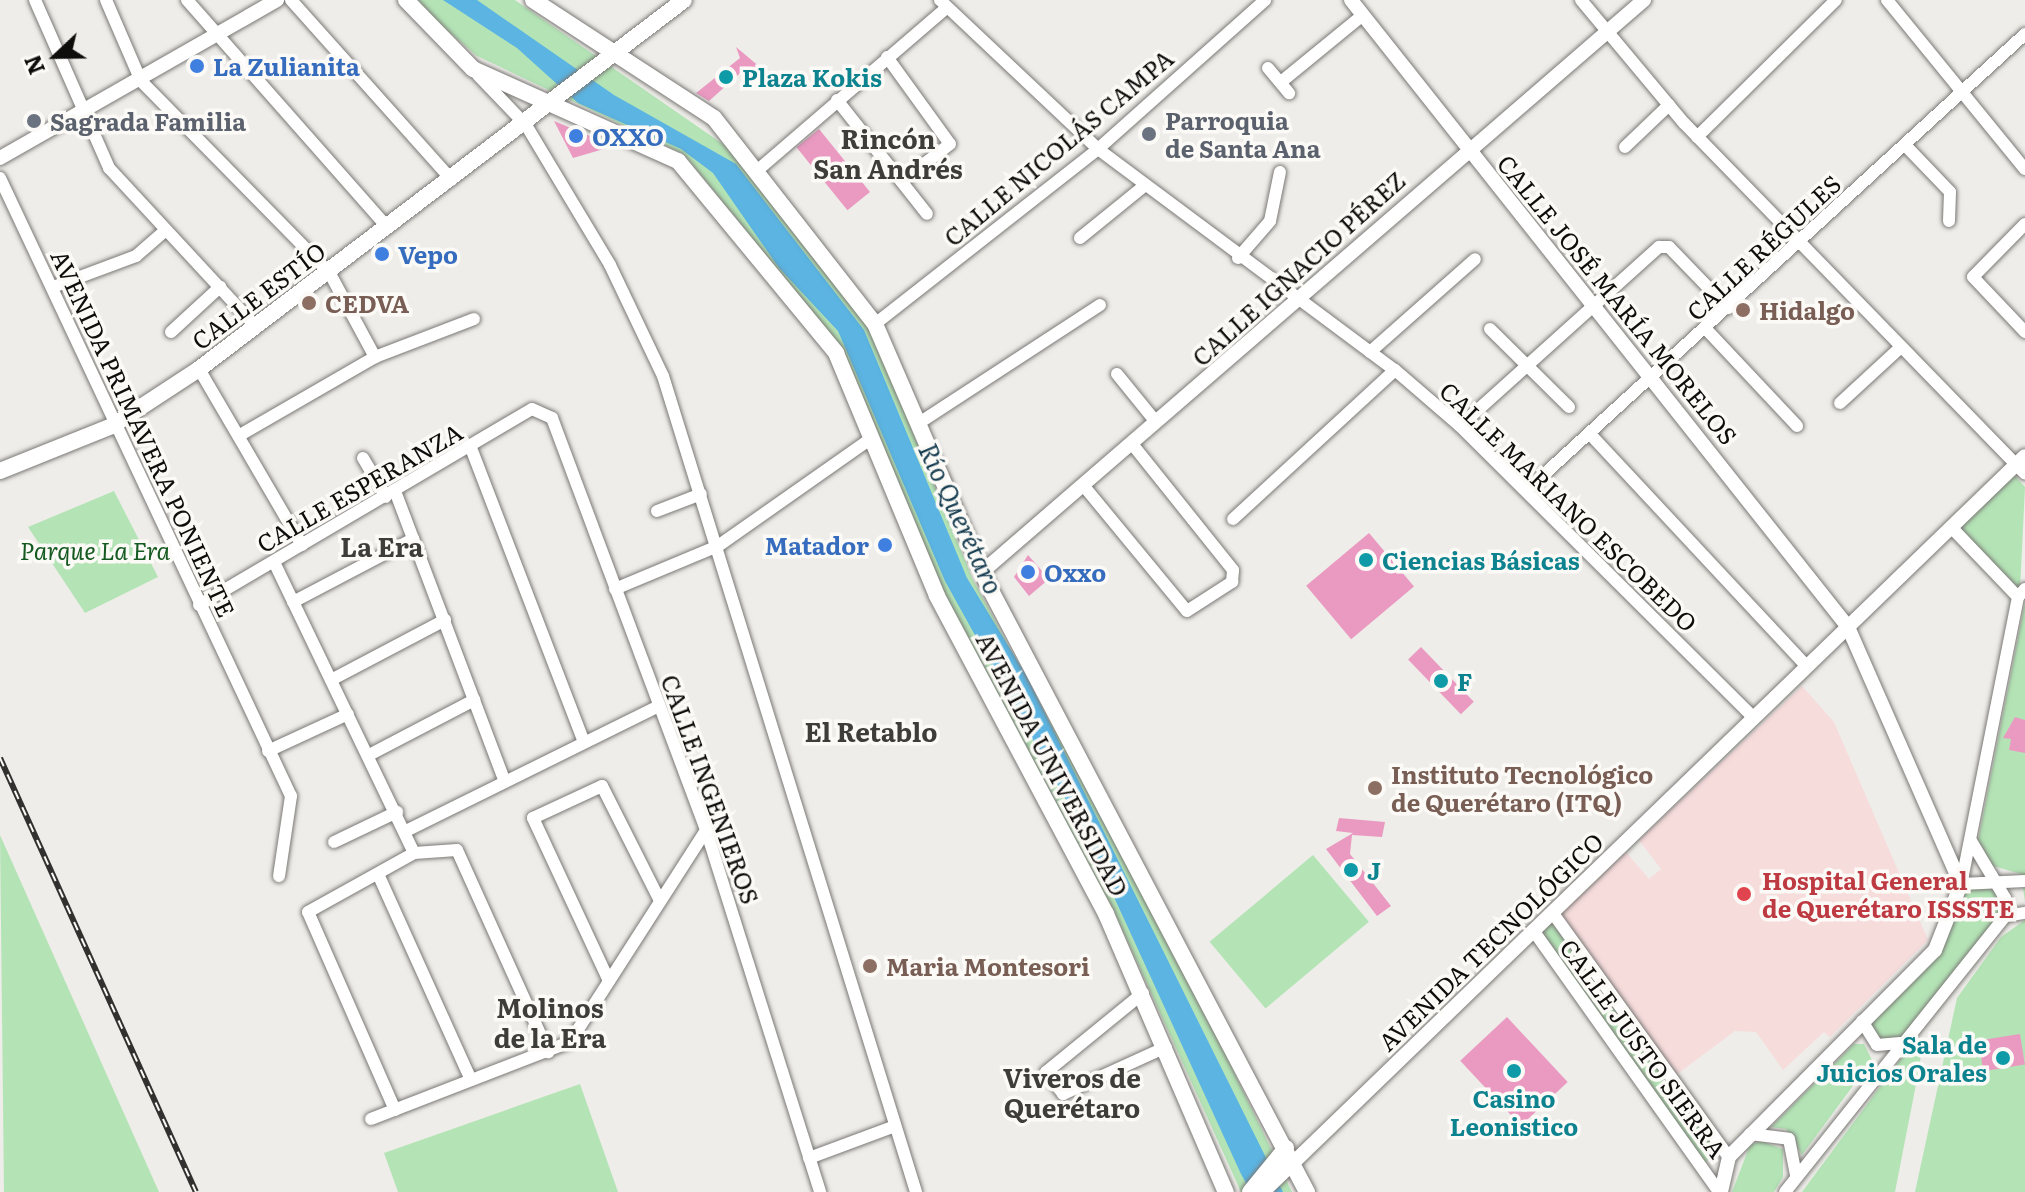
<!DOCTYPE html>
<html>
<head>
<meta charset="utf-8">
<style>
  body { margin:0 }
  #map { position:relative; width:2025px; height:1192px; overflow:hidden; background:#eeede9; font-family:Literata,serif }
  div>[style] { position:absolute }
  [style*='--x'] { left:calc(var(--x)*1px); top:calc(var(--y)*1px); width:calc(var(--w)*1px); rotate:calc(var(--a)*1deg) }
  .medical>* { inset:0; background:#f7dcdc }
  .green>* { inset:0; background:#b4e4b6; transform-origin:0 0 }
  .water>* { inset:0; background:#5bb4e2 }
  .building>* { inset:0; background:#ea99c1; transform-origin:0 0 }
  .roads { filter:drop-shadow(0 0 2px #7a7875) drop-shadow(0 0 2px #7a7875) }
  .minor>* { height:12px; margin:-6px; padding:0 6px; transform-origin:6px; border-radius:6px; background:#fff }
  .tertiary>* { height:14px; margin:-7px; padding:0 7px; transform-origin:7px; border-radius:7px; background:#fff }
  .secondary>* { height:16px; margin:-8px; padding:0 8px; transform-origin:8px; border-radius:8px; background:#fff }
  .rail>* { height:6px; margin-top:-3px; transform-origin:0; background:repeating-linear-gradient(90deg,#fcfaf6 0 9px,#323130 0 18px); box-sizing:border-box; border-block:2px solid #323130 }
  .dots>* { width:22px; height:22px; translate:-50% -50%; box-sizing:border-box; border:4px solid #fcfaf6; border-radius:50% }
  span { translate:-50% -50%; white-space:nowrap; text-align:center; line-height:1.15; -webkit-text-stroke:7px #fcfaf6; paint-order:stroke }
  .shop-label { font-size:24px; color:#366cbe; font-weight:700 }
  .left { translate:0 -50%; text-align:left }
  .right { translate:-100% -50%; text-align:right }
  .culture-label { font-size:24px; color:#0d838f; font-weight:700 }
  .worship-label { font-size:24px; color:#5b616d; font-weight:700 }
  .street-label { font-size:24px; color:#0e0d0c }
  .education-label { font-size:24px; color:#785e54; font-weight:700 }
  .park-label { font-size:24px; color:#155a21; font-style:italic }
  .health-label { font-size:24px; color:#be3a42; font-weight:700 }
  .neighbourhood-label { font-size:26px; color:#3e3d3a; font-weight:700 }
  .water-label { font-size:26px; color:#163d51; font-style:italic }
  .north { position:absolute; left:16px; top:16px; width:80px; height:80px; -webkit-text-stroke:6px #fcfaf6; paint-order:stroke; rotate:248deg; font-size:22px; font-weight:700; line-height:32px; text-align:center; color:#0e0d0c }
  .north::after { content:''; display:block; margin:auto; width:28px; height:36px; background:#0e0d0c; clip-path:polygon(50% 0,100% 100%,50% 72%,0 100%) }
</style>
</head>
<body>
<div id="map">
  <div class="medical">
    <div style="clip-path:polygon(1802px 686px,1834px 722px,1928px 940px,1830px 1037px,1824px 1032px,1783px 1070px,1756px 1032px,1735px 1031px,1676px 1075px,1558px 914px,1626px 852px,1649px 879px,1661px 869px,1639px 840px)"></div>
  </div>
  <div class="green">
    <div style="clip-path:polygon(412px 0,515px 0,730px 149px,874px 336px,973px 580px,1175px 951px,1292px 1192px,1241px 1192px,1114px 911px,936px 579px,841px 348px,684px 154px,477px 56px)"></div>
    <div style="clip-path:polygon(2014px 475px,2025px 487px,2020px 590px,1959px 528px)"></div>
    <div style="clip-path:polygon(114px 491px,158px 577px,85px 613px,28px 527px)"></div>
    <div style="clip-path:polygon(2025px 602px,2025px 902px,2021px 874px,1990px 865px,1978px 841px)"></div>
    <div style="clip-path:polygon(0 835px,159px 1192px,4px 1192px)"></div>
    <div style="left:1313px;top:855px;width:87px;height:135px;rotate:50deg"></div>
    <div style="clip-path:polygon(1996px 883px,2005px 916px,1900px 1043px,1888px 1047px,1865px 1029px,1920px 968px,1961px 884px)"></div>
    <div style="left:1552px;top:919px;width:287px;height:19px;rotate:54deg"></div>
    <div style="clip-path:polygon(2025px 920px,2025px 1192px,1915px 1192px,1957px 998px,2001px 937px)"></div>
    <div style="clip-path:polygon(1854px 1044px,1864px 1044px,1872px 1060px,1802px 1155px,1786px 1129px,1771px 1127px)"></div>
    <div style="clip-path:polygon(1911px 1045px,1921px 1050px,1920px 1064px,1895px 1192px,1802px 1192px)"></div>
    <div style="clip-path:polygon(580px 1084px,618px 1192px,398px 1192px,384px 1153px)"></div>
    <div style="clip-path:polygon(1761px 1141px,1783px 1149px,1783px 1177px,1774px 1192px,1732px 1192px,1750px 1145px)"></div>
  </div>
  <div class="water">
    <div style="clip-path:polygon(443px 0,477px 0,614px 95px,736px 164px,864px 330px,967px 578px,1026px 675px,1283px 1192px,1251px 1192px,1241px 1174px,1086px 836px,945px 581px,838px 331px,779px 268px,713px 173px,681px 149px,578px 103px,517px 48px)"></div>
  </div>
  <div class="building">
    <div style="clip-path:polygon(736px 47px,767px 73px,757px 81px,747px 67px,709px 101px,696px 93px,740px 58px)"></div>
    <div style="clip-path:polygon(554px 121px,614px 146px,573px 158px)"></div>
    <div style="left:819px;top:129px;width:81px;height:29px;rotate:51deg"></div>
    <div style="left:1369px;top:533px;width:70px;height:82px;rotate:50deg"></div>
    <div style="clip-path:polygon(1028px 555px,1049px 579px,1029px 596px,1014px 577px)"></div>
    <div style="left:1421px;top:647px;width:76px;height:18px;rotate:46deg"></div>
    <div style="clip-path:polygon(2015px 717px,2025px 720px,2025px 753px,2009px 750px,2011px 739px,2003px 738px)"></div>
    <div style="clip-path:polygon(1339px 818px,1385px 822px,1382px 837px,1352px 835px,1350px 854px,1391px 906px,1377px 916px,1326px 849px,1353px 833px,1336px 831px)"></div>
    <div style="left:1507px;top:1017px;width:89px;height:64px;rotate:47deg"></div>
    <div style="left:2020px;top:1034px;width:31px;height:42px;rotate:81deg"></div>
  </div>
  <div class="roads">
    <div class="minor">
      <div style="--x:35;--y:0;--w:184;--a:66.2"></div>
      <div style="--x:109;--y:168;--w:217;--a:47.2"></div>
      <div style="--x:106;--y:0;--w:88;--a:66.6"></div>
      <div style="--x:141;--y:81;--w:268;--a:45.5"></div>
      <div style="--x:329;--y:272;--w:97;--a:61.6"></div>
      <div style="--x:187;--y:0;--w:303;--a:48.6"></div>
      <div style="--x:291;--y:0;--w:241;--a:48.2"></div>
      <div style="--x:940;--y:0;--w:217;--a:43.3"></div>
      <div style="--x:1098;--y:149;--w:370;--a:36.7"></div>
      <div style="--x:1395;--y:370;--w:86;--a:40.7"></div>
      <div style="--x:1460;--y:426;--w:414;--a:44.8"></div>
      <div style="--x:1581;--y:0;--w:160;--a:50.1"></div>
      <div style="--x:1684;--y:123;--w:489;--a:45.8"></div>
      <div style="--x:1887;--y:0;--w:218;--a:50.8"></div>
      <div style="--x:887;--y:57;--w:107;--a:54.1"></div>
      <div style="--x:950;--y:144;--w:61;--a:142.4"></div>
      <div style="--x:1268;--y:68;--w:33;--a:50"></div>
      <div style="--x:478;--y:75;--w:69;--a:46.2"></div>
      <div style="--x:526;--y:125;--w:163;--a:59"></div>
      <div style="--x:610;--y:265;--w:123;--a:64.5"></div>
      <div style="--x:663;--y:376;--w:854;--a:72.77"></div>
      <div style="--x:1281;--y:82;--w:106;--a:-39.3"></div>
      <div style="--x:837;--y:100;--w:145;--a:51.7"></div>
      <div style="--x:1697;--y:137;--w:195;--a:-44.6"></div>
      <div style="--x:1905;--y:145;--w:65;--a:46.2"></div>
      <div style="--x:1950;--y:192;--w:29;--a:92"></div>
      <div style="--x:1625;--y:147;--w:61;--a:-43.7"></div>
      <div style="--x:759;--y:169;--w:247;--a:-40.7"></div>
      <div style="--x:0;--y:178;--w:683;--a:64.79"></div>
      <div style="--x:291;--y:796;--w:81;--a:98.5"></div>
      <div style="--x:2025;--y:224;--w:74;--a:134.5"></div>
      <div style="--x:1973;--y:277;--w:76;--a:46.6"></div>
      <div style="--x:1080;--y:238;--w:82;--a:-39.1"></div>
      <div style="--x:1238;--y:258;--w:49;--a:-49.1"></div>
      <div style="--x:1270;--y:221;--w:50;--a:-78.5"></div>
      <div style="--x:53;--y:287;--w:89;--a:-20.5"></div>
      <div style="--x:136;--y:256;--w:38;--a:-41"></div>
      <div style="--x:875;--y:324;--w:283;--a:-38.1"></div>
      <div style="--x:1098;--y:149;--w:224;--a:-41.7"></div>
      <div style="--x:1490;--y:329;--w:111;--a:44.6"></div>
      <div style="--x:1706;--y:329;--w:133;--a:46.8"></div>
      <div style="--x:171;--y:332;--w:67;--a:-42.6"></div>
      <div style="--x:1370;--y:352;--w:140;--a:-41.5"></div>
      <div style="--x:199;--y:369;--w:204;--a:59.7"></div>
      <div style="--x:1117;--y:374;--w:62;--a:50.9"></div>
      <div style="--x:1840;--y:403;--w:83;--a:-42.6"></div>
      <div style="--x:919;--y:423;--w:216;--a:-33.1"></div>
      <div style="--x:1460;--y:426;--w:268;--a:-42"></div>
      <div style="--x:1659;--y:247;--w:10;--a:0"></div>
      <div style="--x:1669;--y:247;--w:85;--a:46"></div>
      <div style="--x:1590;--y:434;--w:318;--a:47"></div>
      <div style="--x:240;--y:435;--w:156;--a:-30"></div>
      <div style="--x:375;--y:357;--w:106;--a:-21"></div>
      <div style="--x:471;--y:448;--w:313;--a:69"></div>
      <div style="--x:363;--y:458;--w:45;--a:59.5"></div>
      <div style="--x:1083;--y:485;--w:163;--a:50.5"></div>
      <div style="--x:1187;--y:611;--w:54;--a:-32.8"></div>
      <div style="--x:1232;--y:582;--w:12;--a:-85"></div>
      <div style="--x:1233;--y:570;--w:161;--a:-128.7"></div>
      <div style="--x:1528;--y:489;--w:674;--a:-42.47"></div>
      <div style="--x:395;--y:491;--w:308;--a:69.3"></div>
      <div style="--x:657;--y:511;--w:47;--a:-21.1"></div>
      <div style="--x:1233;--y:519;--w:220;--a:-42.6"></div>
      <div style="--x:1952;--y:528;--w:95;--a:46.3"></div>
      <div style="--x:274;--y:562;--w:323;--a:64.3"></div>
      <div style="--x:615;--y:589;--w:112;--a:-22.7"></div>
      <div style="--x:718;--y:546;--w:189;--a:-35.1"></div>
      <div style="--x:2025;--y:589;--w:11;--a:131"></div>
      <div style="--x:2018;--y:597;--w:293;--a:101.2"></div>
      <div style="--x:1961;--y:884;--w:64;--a:-2.7"></div>
      <div style="--x:293;--y:602;--w:136;--a:-27.7"></div>
      <div style="--x:199;--y:605;--w:386;--a:-30.5"></div>
      <div style="--x:532;--y:409;--w:22;--a:24"></div>
      <div style="--x:552;--y:418;--w:440;--a:69.5"></div>
      <div style="--x:706;--y:830;--w:380;--a:72.5"></div>
      <div style="--x:331;--y:680;--w:129;--a:-27.8"></div>
      <div style="--x:268;--y:751;--w:88;--a:-24.8"></div>
      <div style="--x:369;--y:755;--w:119;--a:-27.6"></div>
      <div style="--x:406;--y:831;--w:282;--a:-26.3"></div>
      <div style="--x:334;--y:842;--w:70;--a:-25.5"></div>
      <div style="--x:378;--y:874;--w:226;--a:65.7"></div>
      <div style="--x:1552;--y:912;--w:302;--a:54.2"></div>
      <div style="--x:2005;--y:916;--w:20;--a:-9"></div>
      <div style="--x:1533;--y:930;--w:321;--a:54.6"></div>
      <div style="--x:609;--y:981;--w:180;--a:-115"></div>
      <div style="--x:533;--y:818;--w:76;--a:-24.9"></div>
      <div style="--x:602;--y:786;--w:127;--a:63.2"></div>
      <div style="--x:1143;--y:993;--w:125;--a:140.8"></div>
      <div style="--x:1046;--y:1072;--w:28;--a:52"></div>
      <div style="--x:1063;--y:1094;--w:113;--a:-24.5"></div>
      <div style="--x:1862;--y:1021;--w:28;--a:58"></div>
      <div style="--x:1877;--y:1045;--w:23;--a:-5"></div>
      <div style="--x:395;--y:1110;--w:216;--a:-113.7"></div>
      <div style="--x:308;--y:912;--w:121;--a:-29.1"></div>
      <div style="--x:414;--y:853;--w:43;--a:-4"></div>
      <div style="--x:457;--y:850;--w:222;--a:65.7"></div>
      <div style="--x:371;--y:1119;--w:213;--a:-21.2"></div>
      <div style="--x:570;--y:1042;--w:252;--a:-57.3"></div>
      <div style="--x:1750;--y:1134;--w:39;--a:7"></div>
      <div style="--x:1789;--y:1139;--w:36;--a:79"></div>
      <div style="--x:809;--y:1158;--w:92;--a:-20.4"></div>
      <div style="--x:1785;--y:1192;--w:353;--a:-51.4"></div>
      <div style="--x:2005;--y:916;--w:18;--a:-90"></div>
      <div style="--x:2005;--y:898;--w:66;--a:-120.8"></div>
    </div>
    <div class="tertiary">
      <div style="--x:1351;--y:0;--w:800;--a:51.6"></div>
      <div style="--x:1848;--y:627;--w:281;--a:66.3"></div>
      <div style="--x:1961;--y:884;--w:71;--a:111.5"></div>
      <div style="--x:1935;--y:950;--w:292;--a:134.9"></div>
      <div style="--x:1729;--y:1157;--w:36;--a:103"></div>
      <div style="--x:0;--y:158;--w:319;--a:-29.7"></div>
      <div style="--x:982;--y:572;--w:875;--a:-40.83"></div>
      <div style="--x:1263;--y:1192;--w:1059;--a:-44.01"></div>
    </div>
    <div class="secondary">
      <div style="--x:406;--y:0;--w:96;--a:45.8"></div>
      <div style="--x:473;--y:69;--w:225;--a:24.2"></div>
      <div style="--x:678;--y:161;--w:249;--a:50.5"></div>
      <div style="--x:836;--y:353;--w:263;--a:67.4"></div>
      <div style="--x:937;--y:596;--w:360;--a:62"></div>
      <div style="--x:1106;--y:914;--w:303;--a:66.7"></div>
      <div style="--x:533;--y:0;--w:216;--a:33.1"></div>
      <div style="--x:714;--y:118;--w:261;--a:52"></div>
      <div style="--x:875;--y:324;--w:284;--a:66.6"></div>
      <div style="--x:988;--y:585;--w:686;--a:62.28"></div>
      <div style="--x:0;--y:471;--w:121;--a:-21.9"></div>
      <div style="--x:112;--y:426;--w:104;--a:-33.2"></div>
      <div style="--x:199;--y:369;--w:609;--a:-37.26"></div>
      <div style="--x:1250;--y:1192;--w:57;--a:-50.7"></div>
    </div>
  </div>
  <div class="rail">
    <div style="--x:0;--y:758;--w:476;--a:65.7"></div>
  </div>
  <div class="dots">
    <div style="left:197px;top:66px;background:#3f7fe0"></div>
    <div style="left:726px;top:77px;background:#0f9aa8"></div>
    <div style="left:34px;top:121px;background:#6b7280"></div>
    <div style="left:1149px;top:134px;background:#6b7280"></div>
    <div style="left:576px;top:136px;background:#3f7fe0"></div>
    <div style="left:382px;top:254px;background:#3f7fe0"></div>
    <div style="left:309px;top:303px;background:#8d6e63"></div>
    <div style="left:1743px;top:310px;background:#8d6e63"></div>
    <div style="left:885px;top:545px;background:#3f7fe0"></div>
    <div style="left:1366px;top:560px;background:#0f9aa8"></div>
    <div style="left:1028px;top:572px;background:#3f7fe0"></div>
    <div style="left:1441px;top:681px;background:#0f9aa8"></div>
    <div style="left:1375px;top:788px;background:#8d6e63"></div>
    <div style="left:1351px;top:870px;background:#0f9aa8"></div>
    <div style="left:1744px;top:894px;background:#e0444e"></div>
    <div style="left:870px;top:966px;background:#8d6e63"></div>
    <div style="left:2003px;top:1058px;background:#0f9aa8"></div>
    <div style="left:1514px;top:1071px;background:#0f9aa8"></div>
  </div>
  <div class="shop-label">
    <span class="left" style="left:213px;top:66px">La Zulianita</span>
    <span class="left" style="left:592px;top:136px">OXXO</span>
    <span class="left" style="left:398px;top:254px">Vepo</span>
    <span class="right" style="left:869px;top:545px">Matador</span>
    <span class="left" style="left:1044px;top:572px">Oxxo</span>
  </div>
  <div class="culture-label">
    <span class="left" style="left:742px;top:77px">Plaza Kokis</span>
    <span class="left" style="left:1382px;top:560px">Ciencias Básicas</span>
    <span class="left" style="left:1457px;top:681px">F</span>
    <span class="left" style="left:1367px;top:870px">J</span>
    <span class="right" style="left:1987px;top:1058px">Sala de<br>Juicios Orales</span>
    <span style="left:1514px;top:1112px">Casino<br>Leonistico</span>
  </div>
  <div class="worship-label">
    <span class="left" style="left:1165px;top:134px">Parroquia<br>de Santa Ana</span>
    <span class="left" style="left:50px;top:121px">Sagrada Familia</span>
  </div>
  <div class="street-label">
    <span style="left:1058px;top:147px;rotate:-40deg">CALLE NICOLÁS CAMPA</span>
    <span style="left:1763px;top:247px;rotate:-43deg">CALLE RÉGULES</span>
    <span style="left:1298px;top:268px;rotate:-42deg">CALLE IGNACIO PÉREZ</span>
    <span style="left:258px;top:295px;rotate:-37deg">CALLE ESTÍO</span>
    <span style="left:1618px;top:299px;rotate:51deg">CALLE JOSÉ MARÍA MORELOS</span>
    <span style="left:144px;top:433px;rotate:65deg">AVENIDA PRIMAVERA PONIENTE</span>
    <span style="left:359px;top:487px;rotate:-30deg">CALLE ESPERANZA</span>
    <span style="left:1569px;top:506px;rotate:44deg">CALLE MARIANO ESCOBEDO</span>
    <span style="left:1053px;top:764px;rotate:62deg">AVENIDA UNIVERSIDAD</span>
    <span style="left:711px;top:789px;rotate:70deg">CALLE INGENIEROS</span>
    <span style="left:1490px;top:941px;rotate:-44deg">AVENIDA TECNOLÓGICO</span>
    <span style="left:1644px;top:1048px;rotate:54deg">CALLE JUSTO SIERRA</span>
  </div>
  <div class="education-label">
    <span class="left" style="left:325px;top:303px">CEDVA</span>
    <span class="left" style="left:1759px;top:310px">Hidalgo</span>
    <span class="left" style="left:1391px;top:788px">Instituto Tecnológico<br>de Querétaro (ITQ)</span>
    <span class="left" style="left:886px;top:966px">Maria Montesori</span>
  </div>
  <div class="park-label">
    <span style="left:95px;top:550px">Parque La Era</span>
  </div>
  <div class="health-label">
    <span class="left" style="left:1762px;top:894px">Hospital General<br>de Querétaro ISSSTE</span>
  </div>
  <div class="neighbourhood-label">
    <span style="left:888px;top:153px">Rincón<br>San Andrés</span>
    <span style="left:382px;top:546px">La Era</span>
    <span style="left:871px;top:731px">El Retablo</span>
    <span style="left:550px;top:1022px">Molinos<br>de la Era</span>
    <span style="left:1072px;top:1092px">Viveros de<br>Querétaro</span>
  </div>
  <div class="water-label">
    <span style="left:962px;top:518px;rotate:65deg">Río Querétaro</span>
  </div>
  <div class="north">N</div>
</div>
</body>
</html>
